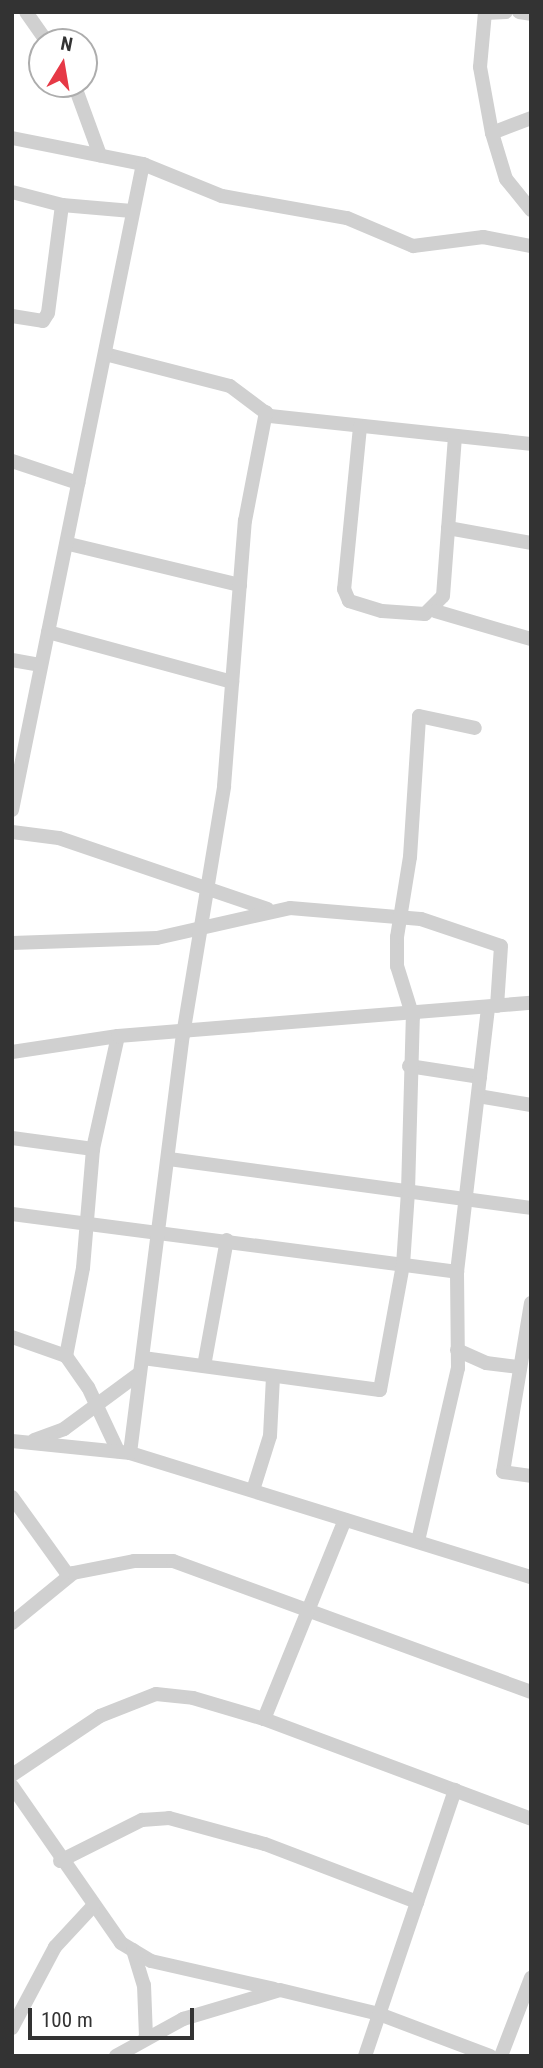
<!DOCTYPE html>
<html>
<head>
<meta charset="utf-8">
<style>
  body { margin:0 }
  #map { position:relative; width:543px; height:2068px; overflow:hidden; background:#fff; font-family:"Roboto Condensed",sans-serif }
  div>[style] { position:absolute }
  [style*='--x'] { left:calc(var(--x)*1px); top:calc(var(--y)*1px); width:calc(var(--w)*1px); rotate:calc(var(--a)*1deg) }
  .street>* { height:14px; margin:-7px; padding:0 7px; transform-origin:7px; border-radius:7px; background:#d0d0d0 }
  span { translate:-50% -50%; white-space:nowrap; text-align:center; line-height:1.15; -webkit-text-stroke:7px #fff; paint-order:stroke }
  .frame { position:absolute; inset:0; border:14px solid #333; pointer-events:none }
  .north { position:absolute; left:28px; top:28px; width:70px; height:70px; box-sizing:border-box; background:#fff; border:2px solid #adadad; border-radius:50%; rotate:11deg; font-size:19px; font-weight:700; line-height:28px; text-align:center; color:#333 }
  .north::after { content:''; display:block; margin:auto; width:24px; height:32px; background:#e63946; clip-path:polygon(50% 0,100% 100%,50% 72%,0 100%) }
  .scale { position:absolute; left:28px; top:2008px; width:166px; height:32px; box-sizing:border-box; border:4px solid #333; border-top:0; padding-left:9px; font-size:21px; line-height:24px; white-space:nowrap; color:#333; -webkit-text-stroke:5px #fff; paint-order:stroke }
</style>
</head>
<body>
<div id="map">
  <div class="street">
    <div style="--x:26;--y:12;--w:37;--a:55"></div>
    <div style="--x:485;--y:12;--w:55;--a:95.2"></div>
    <div style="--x:480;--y:67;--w:67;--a:79.7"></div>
    <div style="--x:492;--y:133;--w:48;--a:73.1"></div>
    <div style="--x:506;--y:179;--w:40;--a:51"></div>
    <div style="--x:519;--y:12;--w:12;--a:9"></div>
    <div style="--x:485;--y:13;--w:21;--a:-3"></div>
    <div style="--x:74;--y:84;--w:76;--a:69.9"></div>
    <div style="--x:492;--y:133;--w:42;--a:-21"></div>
    <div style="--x:12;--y:138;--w:134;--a:11.2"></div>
    <div style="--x:143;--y:164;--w:85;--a:22.1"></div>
    <div style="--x:222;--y:196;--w:127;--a:10"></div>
    <div style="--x:347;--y:218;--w:72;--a:23"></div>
    <div style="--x:413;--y:246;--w:71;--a:-7.3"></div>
    <div style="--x:483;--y:237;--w:49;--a:10.6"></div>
    <div style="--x:12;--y:192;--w:52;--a:14.6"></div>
    <div style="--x:12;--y:316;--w:31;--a:9"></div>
    <div style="--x:43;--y:321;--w:9;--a:-58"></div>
    <div style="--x:48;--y:313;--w:109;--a:-82.6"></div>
    <div style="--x:62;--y:205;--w:70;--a:4.9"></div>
    <div style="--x:105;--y:354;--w:129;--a:14.4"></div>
    <div style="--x:230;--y:386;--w:50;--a:36.9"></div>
    <div style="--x:270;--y:416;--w:262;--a:6.1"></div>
    <div style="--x:360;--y:427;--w:163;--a:95.6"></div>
    <div style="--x:344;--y:589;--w:13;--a:67"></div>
    <div style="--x:349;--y:601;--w:34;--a:17"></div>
    <div style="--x:382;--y:611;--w:43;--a:4"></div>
    <div style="--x:425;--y:614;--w:25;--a:-45"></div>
    <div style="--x:443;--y:596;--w:158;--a:-85.7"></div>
    <div style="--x:12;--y:461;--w:70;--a:18.4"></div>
    <div style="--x:448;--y:528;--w:84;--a:10.2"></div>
    <div style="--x:69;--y:544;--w:176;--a:13.5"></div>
    <div style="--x:435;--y:611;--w:100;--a:16.3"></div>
    <div style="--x:48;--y:632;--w:191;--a:15.2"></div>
    <div style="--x:12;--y:660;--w:28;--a:10"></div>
    <div style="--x:12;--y:810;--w:659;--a:-78.54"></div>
    <div style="--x:12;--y:832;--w:47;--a:7.3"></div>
    <div style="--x:59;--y:838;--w:220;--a:18.8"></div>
    <div style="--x:12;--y:943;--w:145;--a:-2"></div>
    <div style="--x:157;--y:938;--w:136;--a:-12.7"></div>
    <div style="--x:290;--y:908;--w:131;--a:4.8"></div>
    <div style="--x:421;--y:919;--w:84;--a:18.6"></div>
    <div style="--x:501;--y:946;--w:60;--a:93.8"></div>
    <div style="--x:118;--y:1036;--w:116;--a:102.5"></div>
    <div style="--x:93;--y:1149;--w:119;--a:94.8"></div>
    <div style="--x:83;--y:1268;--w:90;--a:100.9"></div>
    <div style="--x:66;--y:1356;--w:38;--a:55"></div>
    <div style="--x:88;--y:1387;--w:71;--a:64.9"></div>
    <div style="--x:12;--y:1052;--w:107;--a:-8.6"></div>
    <div style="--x:118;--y:1036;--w:414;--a:-4.6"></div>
    <div style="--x:409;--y:1066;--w:72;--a:8.8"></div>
    <div style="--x:478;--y:1096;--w:54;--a:9.6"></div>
    <div style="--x:12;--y:1138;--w:82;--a:7.7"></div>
    <div style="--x:169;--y:1159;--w:365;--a:7.7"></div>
    <div style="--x:12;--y:1214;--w:449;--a:7.4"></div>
    <div style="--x:531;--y:1303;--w:171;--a:99.4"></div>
    <div style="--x:503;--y:1472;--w:28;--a:8"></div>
    <div style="--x:12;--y:1337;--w:57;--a:19.4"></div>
    <div style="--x:457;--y:1350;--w:32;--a:24"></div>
    <div style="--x:486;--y:1363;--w:34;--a:7"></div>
    <div style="--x:143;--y:1358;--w:239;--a:7.7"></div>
    <div style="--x:380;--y:1390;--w:127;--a:-79.6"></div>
    <div style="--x:403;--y:1265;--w:74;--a:-86.1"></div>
    <div style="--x:408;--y:1191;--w:174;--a:-88.4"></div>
    <div style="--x:413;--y:1017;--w:53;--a:-107.4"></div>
    <div style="--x:397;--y:966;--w:29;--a:-90"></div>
    <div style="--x:397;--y:937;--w:81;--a:-80.8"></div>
    <div style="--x:410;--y:857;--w:141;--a:-86.3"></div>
    <div style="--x:419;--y:716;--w:57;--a:12.1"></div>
    <div style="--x:204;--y:1366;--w:128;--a:-79.7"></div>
    <div style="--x:34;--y:1440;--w:32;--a:-20"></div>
    <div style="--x:64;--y:1429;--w:94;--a:-36.4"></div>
    <div style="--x:12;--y:1441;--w:119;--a:5.8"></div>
    <div style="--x:130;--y:1453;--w:420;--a:17.2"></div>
    <div style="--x:130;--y:1453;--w:421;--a:-82.8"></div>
    <div style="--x:183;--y:1035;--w:252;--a:-80.6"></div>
    <div style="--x:224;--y:786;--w:266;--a:-85.5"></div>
    <div style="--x:245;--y:521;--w:111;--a:-79.1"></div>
    <div style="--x:254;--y:1487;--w:53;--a:-72.6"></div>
    <div style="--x:270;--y:1436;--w:60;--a:-87.1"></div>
    <div style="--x:12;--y:1497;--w:96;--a:54.3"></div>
    <div style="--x:418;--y:1541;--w:178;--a:-77"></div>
    <div style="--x:458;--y:1368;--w:96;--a:-90.6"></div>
    <div style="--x:457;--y:1272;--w:266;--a:-83.3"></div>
    <div style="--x:12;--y:1623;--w:79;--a:-39.3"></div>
    <div style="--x:73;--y:1573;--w:62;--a:-11.1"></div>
    <div style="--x:134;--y:1561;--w:39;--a:0"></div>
    <div style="--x:173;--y:1561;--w:381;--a:20.1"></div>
    <div style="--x:264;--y:1719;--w:215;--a:-67.9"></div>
    <div style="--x:12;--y:1775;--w:106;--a:-33.8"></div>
    <div style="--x:100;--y:1716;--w:60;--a:-21.4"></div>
    <div style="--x:156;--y:1694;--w:37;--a:6"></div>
    <div style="--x:193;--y:1698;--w:74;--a:16.5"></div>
    <div style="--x:264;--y:1719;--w:285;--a:20.5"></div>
    <div style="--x:12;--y:1786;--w:191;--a:55.2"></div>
    <div style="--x:121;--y:1943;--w:35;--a:31"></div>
    <div style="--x:151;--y:1961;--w:126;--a:12.8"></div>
    <div style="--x:60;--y:1861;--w:92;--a:-26.6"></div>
    <div style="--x:142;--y:1820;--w:27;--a:-4"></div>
    <div style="--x:169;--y:1818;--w:99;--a:15.2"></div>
    <div style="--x:265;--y:1844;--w:163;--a:20.9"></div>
    <div style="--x:133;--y:1950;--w:37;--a:73"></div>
    <div style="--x:144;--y:1985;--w:51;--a:87.8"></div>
    <div style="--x:12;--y:2028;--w:92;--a:-62"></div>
    <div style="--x:55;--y:1947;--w:56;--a:-47.2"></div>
    <div style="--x:116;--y:2056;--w:77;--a:-28.9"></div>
    <div style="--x:183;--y:2019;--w:101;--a:-16.6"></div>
    <div style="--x:280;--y:1990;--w:102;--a:13.6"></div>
    <div style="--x:379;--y:2014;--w:119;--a:20.7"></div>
    <div style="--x:365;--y:2056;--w:281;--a:-71.3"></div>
    <div style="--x:501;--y:2056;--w:84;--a:-69"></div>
  </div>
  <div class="frame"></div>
  <div class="north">N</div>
  <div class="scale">100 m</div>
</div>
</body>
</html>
